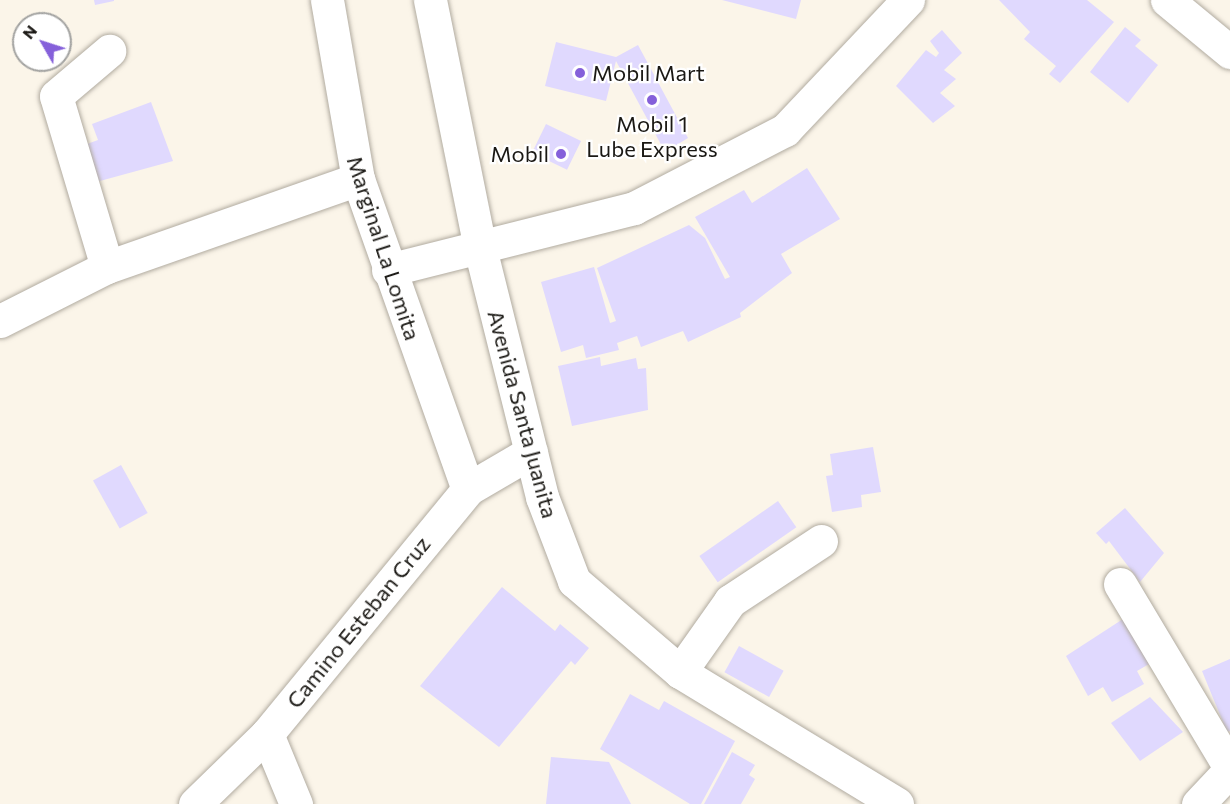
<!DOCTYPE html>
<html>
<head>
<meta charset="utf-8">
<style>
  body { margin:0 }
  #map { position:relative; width:1230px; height:804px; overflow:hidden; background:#fbf5e9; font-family:Commissioner,sans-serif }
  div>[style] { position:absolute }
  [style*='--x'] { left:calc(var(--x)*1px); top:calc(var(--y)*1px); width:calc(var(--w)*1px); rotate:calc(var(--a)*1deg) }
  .building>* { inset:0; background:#e0d9fe; transform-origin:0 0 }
  .roads { filter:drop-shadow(0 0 2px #b1aba0) drop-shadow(0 0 2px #b1aba0) }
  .minor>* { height:33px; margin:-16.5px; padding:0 16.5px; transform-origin:16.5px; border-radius:16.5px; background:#fff }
  .tertiary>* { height:33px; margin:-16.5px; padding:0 16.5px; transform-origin:16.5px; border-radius:16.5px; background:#fff }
  .dots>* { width:16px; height:16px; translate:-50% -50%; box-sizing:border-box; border:3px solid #fff; border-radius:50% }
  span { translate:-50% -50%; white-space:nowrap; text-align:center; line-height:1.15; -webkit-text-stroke:4.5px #fff; paint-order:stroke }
  .poi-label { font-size:22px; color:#1a1814 }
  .left { translate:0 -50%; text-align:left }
  .right { translate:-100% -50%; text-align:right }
  .street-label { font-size:22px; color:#1a1814 }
  .north { position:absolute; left:12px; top:12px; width:60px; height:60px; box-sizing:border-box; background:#fff; border:2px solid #a3a3a1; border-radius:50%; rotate:309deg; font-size:16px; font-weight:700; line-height:24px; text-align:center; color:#1a1814 }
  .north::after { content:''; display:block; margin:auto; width:21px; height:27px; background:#8560da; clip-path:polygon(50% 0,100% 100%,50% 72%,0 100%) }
</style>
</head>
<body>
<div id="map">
  <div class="building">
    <div style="clip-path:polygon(94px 0,114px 0,114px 1px,95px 5px)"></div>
    <div style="clip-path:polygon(722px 0,801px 0,796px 19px)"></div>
    <div style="clip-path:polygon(999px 0,1087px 0,1114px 22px,1060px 83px,1049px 74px,1056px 66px,1024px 39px,1030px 32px)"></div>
    <div style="clip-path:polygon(1125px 27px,1141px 40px,1135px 46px,1158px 65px,1128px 103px,1090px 72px)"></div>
    <div style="clip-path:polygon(942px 30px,962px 53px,944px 70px,956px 79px,940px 93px,955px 106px,933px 123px,896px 86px,926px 50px,936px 57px,939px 53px,930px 41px)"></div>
    <div style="clip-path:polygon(556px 42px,616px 57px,638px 45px,688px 138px,665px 152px,616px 61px,606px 101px,545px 86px)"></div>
    <div style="clip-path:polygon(151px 102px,173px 161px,89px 184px,79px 147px,98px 140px,92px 124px)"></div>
    <div style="left:546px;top:124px;width:39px;height:32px;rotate:26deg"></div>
    <div style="clip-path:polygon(807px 168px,840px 219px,781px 254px,792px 273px,740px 313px,741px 317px,688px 342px,683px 331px,641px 347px,637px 336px,617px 343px,619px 350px,586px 358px,583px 345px,561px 352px,541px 282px,594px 267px,610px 323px,616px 321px,597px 268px,689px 225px,705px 238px,725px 279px,730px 277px,695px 217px,744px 190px,752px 203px)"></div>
    <div style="clip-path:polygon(600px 357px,601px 366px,636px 358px,638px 369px,646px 368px,648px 410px,572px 426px,558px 366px)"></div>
    <div style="clip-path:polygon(873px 447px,881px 492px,861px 495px,862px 507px,832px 512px,826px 476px,833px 475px,830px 454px)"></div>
    <div style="left:121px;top:465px;width:55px;height:32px;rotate:61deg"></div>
    <div style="left:778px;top:501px;width:32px;height:96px;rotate:55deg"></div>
    <div style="clip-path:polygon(1125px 508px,1164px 553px,1140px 582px,1109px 541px,1106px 544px,1096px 533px)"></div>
    <div style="clip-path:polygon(502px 587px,555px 631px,560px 624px,589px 648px,575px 665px,571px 661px,499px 747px,420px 686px)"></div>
    <div style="clip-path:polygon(1123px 619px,1149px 664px,1137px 671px,1144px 684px,1112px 702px,1103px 687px,1088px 696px,1066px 656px)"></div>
    <div style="left:739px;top:646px;width:51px;height:30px;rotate:29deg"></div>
    <div style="clip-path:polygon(1230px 659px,1230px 731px,1227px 732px,1202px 671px)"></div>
    <div style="clip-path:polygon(630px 694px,659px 710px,664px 701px,735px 741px,701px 804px,690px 804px,600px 749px)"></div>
    <div style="clip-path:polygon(1150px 697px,1183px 732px,1140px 761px,1111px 723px)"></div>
    <div style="clip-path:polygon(732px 752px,755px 765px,749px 775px,755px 779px,741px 804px,704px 804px)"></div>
    <div style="clip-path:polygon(551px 757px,609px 762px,631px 804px,546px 804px)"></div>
  </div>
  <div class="roads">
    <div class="minor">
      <div style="--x:327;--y:0;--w:182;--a:80.2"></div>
      <div style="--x:358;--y:179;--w:329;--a:70.5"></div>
      <div style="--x:1167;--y:0;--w:82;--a:39.5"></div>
      <div style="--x:479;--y:244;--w:261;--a:76"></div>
      <div style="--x:542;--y:497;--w:90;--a:69.1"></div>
      <div style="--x:574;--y:581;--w:140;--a:40.6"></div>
      <div style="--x:680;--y:672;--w:254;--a:31.3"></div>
      <div style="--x:107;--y:267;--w:178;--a:-106.6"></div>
      <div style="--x:56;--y:96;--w:70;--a:-40.3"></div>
      <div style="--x:388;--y:270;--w:254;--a:-14.1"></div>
      <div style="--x:634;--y:208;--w:170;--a:-27.3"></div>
      <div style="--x:785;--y:130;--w:179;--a:-46.6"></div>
      <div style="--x:0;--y:321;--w:120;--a:-26.8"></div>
      <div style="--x:107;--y:267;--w:266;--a:-19.3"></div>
      <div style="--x:1120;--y:584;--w:214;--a:59.1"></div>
      <div style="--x:680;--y:672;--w:87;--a:-54.8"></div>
      <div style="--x:730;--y:601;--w:109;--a:-33.4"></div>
      <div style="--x:267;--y:734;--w:76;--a:67.5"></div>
      <div style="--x:195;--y:804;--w:100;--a:-44.2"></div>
      <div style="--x:267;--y:734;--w:317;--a:-50.6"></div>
      <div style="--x:468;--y:489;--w:73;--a:-30.4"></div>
      <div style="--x:1198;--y:804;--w:47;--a:-46.7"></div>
    </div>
    <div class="tertiary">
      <div style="--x:430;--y:0;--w:249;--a:78.6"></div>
    </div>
  </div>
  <div class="dots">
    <div style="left:580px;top:73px;background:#8560da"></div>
    <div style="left:652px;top:100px;background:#8560da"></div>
    <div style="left:561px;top:154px;background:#8560da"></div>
  </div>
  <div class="poi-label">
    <span class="left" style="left:592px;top:73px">Mobil Mart</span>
    <span style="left:652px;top:136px">Mobil 1<br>Lube Express</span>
    <span class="right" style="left:549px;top:154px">Mobil</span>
  </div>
  <div class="street-label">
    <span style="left:384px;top:248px;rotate:72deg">Marginal La Lomita</span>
    <span style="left:523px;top:414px;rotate:75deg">Avenida Santa Juanita</span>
    <span style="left:358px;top:622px;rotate:-51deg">Camino Esteban Cruz</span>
  </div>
  <div class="north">N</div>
</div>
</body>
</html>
